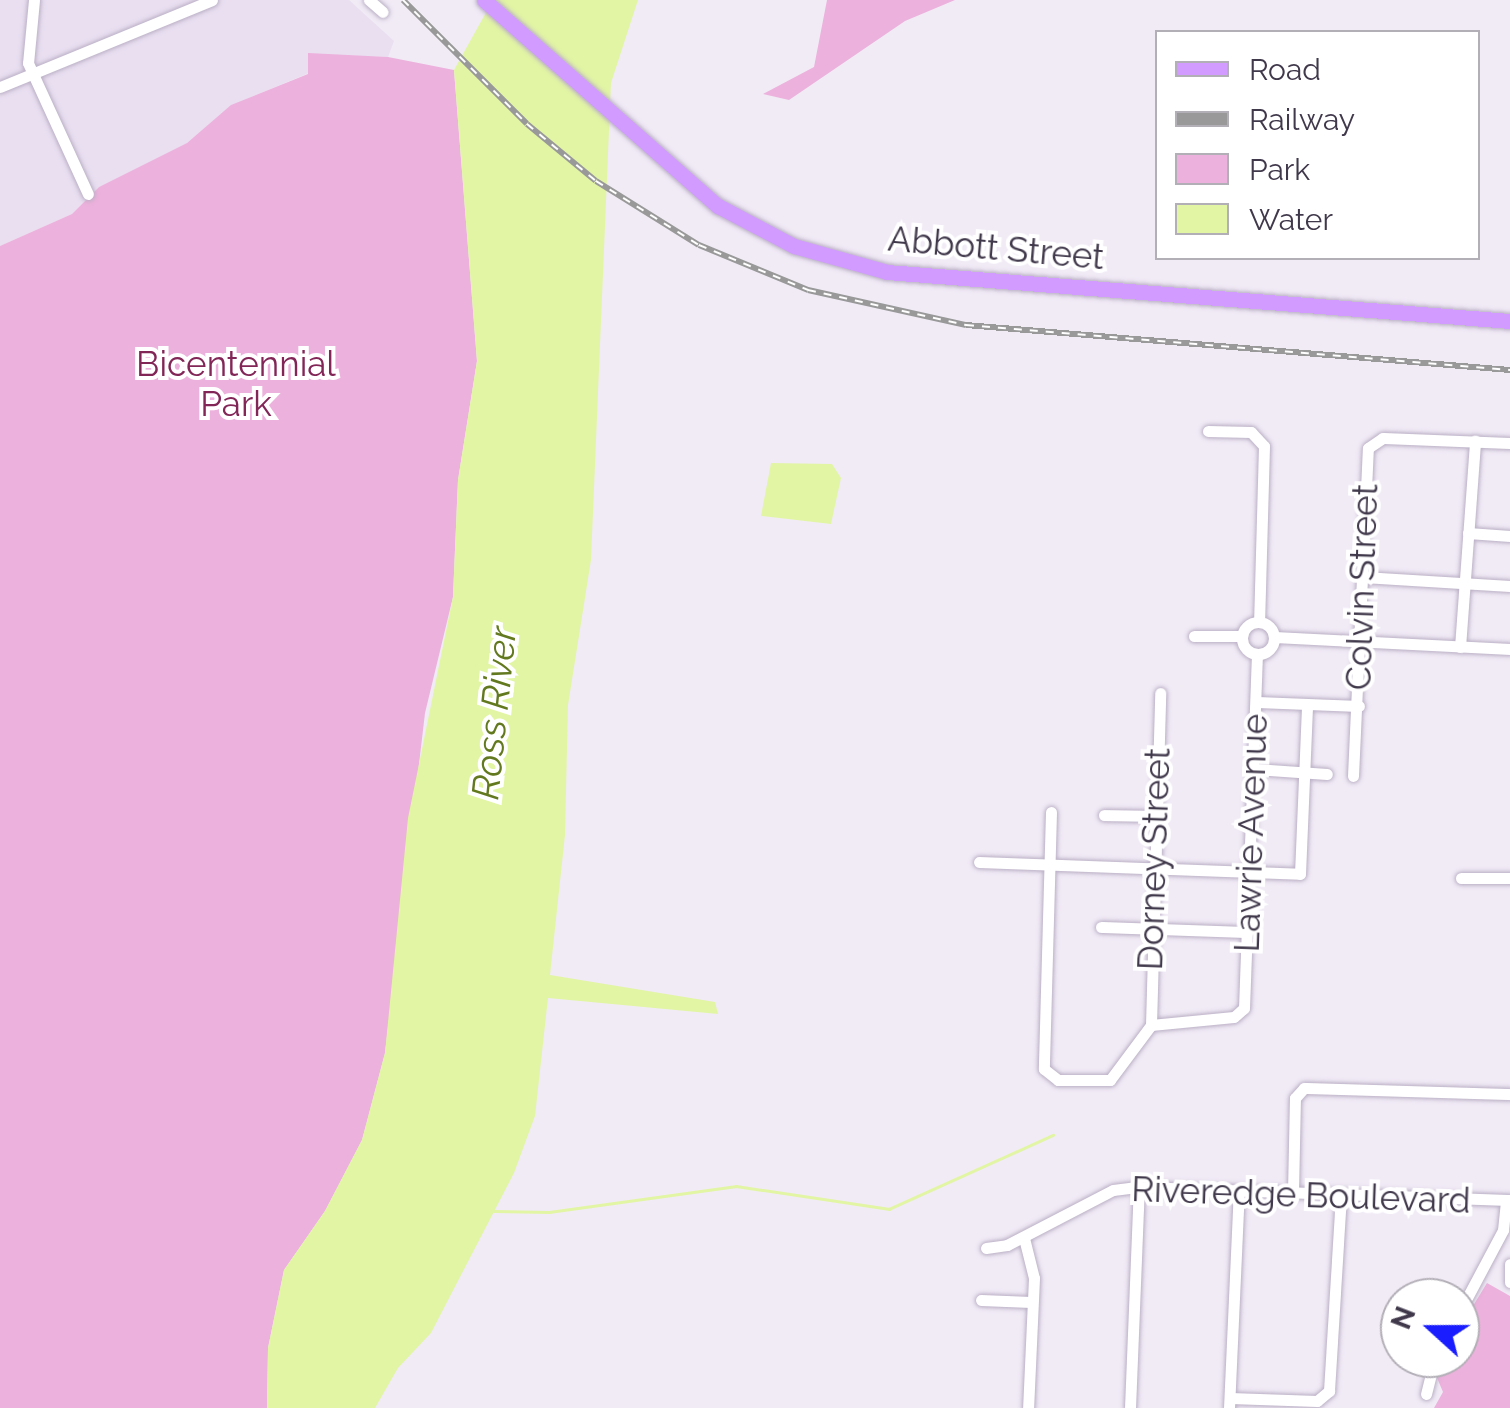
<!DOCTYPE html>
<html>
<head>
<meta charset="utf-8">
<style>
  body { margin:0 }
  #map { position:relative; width:1510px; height:1408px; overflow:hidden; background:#f1ebf6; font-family:Raleway,sans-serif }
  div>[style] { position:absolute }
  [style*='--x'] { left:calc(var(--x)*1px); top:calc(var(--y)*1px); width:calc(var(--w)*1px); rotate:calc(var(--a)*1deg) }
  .residential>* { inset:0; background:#e9dff1 }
  .green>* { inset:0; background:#ecb1dc }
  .water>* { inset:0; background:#e2f5a4 }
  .stream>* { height:2.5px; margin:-1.25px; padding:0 1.25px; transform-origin:1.25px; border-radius:1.25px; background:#e2f5a4 }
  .roads { filter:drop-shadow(0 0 2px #baafc5) drop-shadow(0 0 2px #baafc5) }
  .minor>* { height:11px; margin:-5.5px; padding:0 5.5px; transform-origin:5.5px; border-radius:5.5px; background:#fff }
  .minor>.ring { margin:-5.5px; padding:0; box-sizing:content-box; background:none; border:11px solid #fff; border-radius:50% }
  .major>* { height:15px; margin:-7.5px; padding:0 7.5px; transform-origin:7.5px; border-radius:7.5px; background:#d19bff }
  .rail>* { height:6px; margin-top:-3px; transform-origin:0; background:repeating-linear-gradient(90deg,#fff 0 8px,#999 0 16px); box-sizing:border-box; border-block:2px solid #999 }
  span { translate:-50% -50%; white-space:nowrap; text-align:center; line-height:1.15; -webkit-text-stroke:8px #fff; paint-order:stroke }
  .street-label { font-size:35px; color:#40384b }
  .park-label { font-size:35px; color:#822658 }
  .water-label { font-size:38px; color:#63791f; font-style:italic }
  .legend { position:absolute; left:1155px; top:30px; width:325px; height:230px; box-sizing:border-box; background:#fff; border:2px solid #b3afb7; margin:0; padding:12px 18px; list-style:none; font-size:30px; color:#40384b }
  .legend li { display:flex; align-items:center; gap:20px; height:50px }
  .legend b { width:50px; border:2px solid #b3afb7 }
  .north { position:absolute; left:1380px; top:1278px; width:100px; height:100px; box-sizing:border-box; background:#fff; border:2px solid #b3afb7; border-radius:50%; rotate:291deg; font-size:28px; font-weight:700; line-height:40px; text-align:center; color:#40384b }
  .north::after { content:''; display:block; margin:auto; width:35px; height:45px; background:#191dff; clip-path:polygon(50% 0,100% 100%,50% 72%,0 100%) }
</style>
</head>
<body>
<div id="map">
  <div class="residential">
    <div style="clip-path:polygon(0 0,349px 0,394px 41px,388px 57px,308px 54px,309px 73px,232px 105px,187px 143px,99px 187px,72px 214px,0 246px)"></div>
  </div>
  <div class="green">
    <div style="clip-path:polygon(827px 0,955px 0,905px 21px,789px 100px,763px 94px,814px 67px)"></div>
    <div style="clip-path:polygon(308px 53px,388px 57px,454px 70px,477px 361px,458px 480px,453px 597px,425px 713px,385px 1053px,362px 1140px,325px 1211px,284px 1270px,268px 1348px,267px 1408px,0 1408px,0 246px,72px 214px,99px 187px,187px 143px,231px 105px,308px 74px)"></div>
    <div style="clip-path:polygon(1487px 1283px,1510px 1296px,1510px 1408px,1434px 1408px,1443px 1392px,1435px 1373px,1443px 1358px,1460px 1358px,1460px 1327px)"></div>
  </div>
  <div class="water">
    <div style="clip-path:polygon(493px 0,638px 0,611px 83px,591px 560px,568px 705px,565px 835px,550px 975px,715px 1002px,718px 1014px,548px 998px,535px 1116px,514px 1173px,431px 1333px,398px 1368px,375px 1408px,267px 1408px,268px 1348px,284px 1270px,325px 1211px,362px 1140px,385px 1053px,408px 818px,453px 597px,458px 480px,477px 361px,454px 70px)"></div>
    <div style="clip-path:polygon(771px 463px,832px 464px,841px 478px,831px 524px,761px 516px)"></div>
  </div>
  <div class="stream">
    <div style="--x:494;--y:1211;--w:55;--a:1"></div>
    <div style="--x:549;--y:1212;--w:189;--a:-7.9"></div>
    <div style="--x:736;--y:1186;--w:155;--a:8.5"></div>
    <div style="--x:889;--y:1209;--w:180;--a:-24.3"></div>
  </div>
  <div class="roads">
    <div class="minor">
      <div style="--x:34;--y:0;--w:63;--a:95.4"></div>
      <div style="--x:28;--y:63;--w:144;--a:65.4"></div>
      <div style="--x:369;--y:0;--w:18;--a:41"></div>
      <div style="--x:0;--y:87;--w:229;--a:-22.3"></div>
      <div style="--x:1208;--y:431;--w:43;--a:1.3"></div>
      <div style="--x:1251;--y:432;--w:19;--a:47"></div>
      <div style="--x:1264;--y:446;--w:176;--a:91.6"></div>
      <div style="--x:1468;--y:533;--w:42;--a:4.1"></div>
      <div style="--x:1363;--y:577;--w:147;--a:3.5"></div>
      <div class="ring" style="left:1242px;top:622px;width:21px;height:21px"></div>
      <div style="--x:1194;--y:636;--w:48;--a:0"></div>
      <div style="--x:1275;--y:637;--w:235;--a:2.9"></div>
      <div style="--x:1460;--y:647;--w:207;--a:-85.8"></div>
      <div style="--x:1257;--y:702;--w:102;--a:2.2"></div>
      <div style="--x:1255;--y:769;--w:72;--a:4"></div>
      <div style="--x:1353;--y:776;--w:328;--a:-87.4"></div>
      <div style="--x:1368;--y:448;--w:18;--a:-34"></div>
      <div style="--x:1383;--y:438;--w:127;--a:2.3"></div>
      <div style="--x:1051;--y:812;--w:257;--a:91.6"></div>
      <div style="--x:1044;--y:1069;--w:18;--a:38"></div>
      <div style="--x:1058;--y:1080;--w:52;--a:0"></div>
      <div style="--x:1110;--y:1080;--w:69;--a:-53.3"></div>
      <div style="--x:1151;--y:1025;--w:83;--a:-5.5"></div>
      <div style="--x:1234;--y:1017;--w:13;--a:-42"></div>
      <div style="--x:1244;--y:1008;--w:354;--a:-87.9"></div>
      <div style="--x:1104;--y:815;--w:51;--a:1.1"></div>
      <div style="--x:979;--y:862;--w:321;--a:2.1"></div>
      <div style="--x:1300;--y:874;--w:170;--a:-87.6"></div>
      <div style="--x:1461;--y:878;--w:49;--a:0"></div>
      <div style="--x:1101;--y:927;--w:146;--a:2"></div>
      <div style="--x:1151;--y:1025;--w:332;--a:-88.4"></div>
      <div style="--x:1293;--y:1192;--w:94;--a:-88.8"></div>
      <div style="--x:1295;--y:1098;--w:13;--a:-48"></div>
      <div style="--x:1304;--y:1088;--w:206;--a:1.7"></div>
      <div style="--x:1024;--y:1238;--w:41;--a:76"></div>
      <div style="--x:1034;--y:1278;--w:130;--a:92.6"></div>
      <div style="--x:986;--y:1248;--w:21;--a:-8"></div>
      <div style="--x:1007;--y:1245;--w:119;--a:-27.4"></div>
      <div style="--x:1113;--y:1190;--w:26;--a:-7"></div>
      <div style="--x:1139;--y:1187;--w:371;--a:2"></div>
      <div style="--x:1510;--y:1264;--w:18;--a:90"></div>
      <div style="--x:981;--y:1300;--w:50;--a:2.3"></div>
      <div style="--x:1460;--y:1311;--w:92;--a:-62"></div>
      <div style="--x:1503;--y:1230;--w:30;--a:-84"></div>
      <div style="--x:1426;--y:1394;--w:37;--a:-76"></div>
      <div style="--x:1230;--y:1398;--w:87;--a:2"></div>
      <div style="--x:1317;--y:1401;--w:16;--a:-40"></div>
      <div style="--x:1329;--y:1391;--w:196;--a:-86.5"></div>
      <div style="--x:1130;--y:1408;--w:221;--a:-87.7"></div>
      <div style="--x:1229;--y:1408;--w:217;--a:-87.4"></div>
    </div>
    <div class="major">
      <div style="--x:484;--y:0;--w:312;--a:41.4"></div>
      <div style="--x:718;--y:206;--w:86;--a:27.8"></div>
      <div style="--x:794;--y:246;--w:97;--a:15.6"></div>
      <div style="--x:887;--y:272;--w:625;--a:4.5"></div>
    </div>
  </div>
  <div class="rail">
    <div style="--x:403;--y:0;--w:175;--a:45"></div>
    <div style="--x:527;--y:124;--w:89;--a:39.6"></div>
    <div style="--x:596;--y:181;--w:121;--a:31.9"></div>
    <div style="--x:699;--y:245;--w:118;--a:22.4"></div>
    <div style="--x:808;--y:290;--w:162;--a:12.5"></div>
    <div style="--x:966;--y:325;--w:546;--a:4.73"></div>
  </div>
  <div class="street-label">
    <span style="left:996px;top:248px;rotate:5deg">Abbott Street</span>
    <span style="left:1362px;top:587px;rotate:-88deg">Colvin Street</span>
    <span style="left:1251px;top:833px;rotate:-88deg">Lawrie Avenue</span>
    <span style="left:1154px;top:859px;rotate:-88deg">Dorney Street</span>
    <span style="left:1301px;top:1195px;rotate:2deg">Riveredge Boulevard</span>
  </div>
  <div class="park-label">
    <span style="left:236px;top:384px">Bicentennial<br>Park</span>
  </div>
  <div class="water-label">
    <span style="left:494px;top:713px;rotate:-84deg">Ross River</span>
  </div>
  <ul class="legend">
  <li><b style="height:12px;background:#d19bff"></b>Road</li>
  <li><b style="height:12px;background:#999"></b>Railway</li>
  <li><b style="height:28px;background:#ecb1dc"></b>Park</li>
  <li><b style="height:28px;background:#e2f5a4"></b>Water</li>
  </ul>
  <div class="north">N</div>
</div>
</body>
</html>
